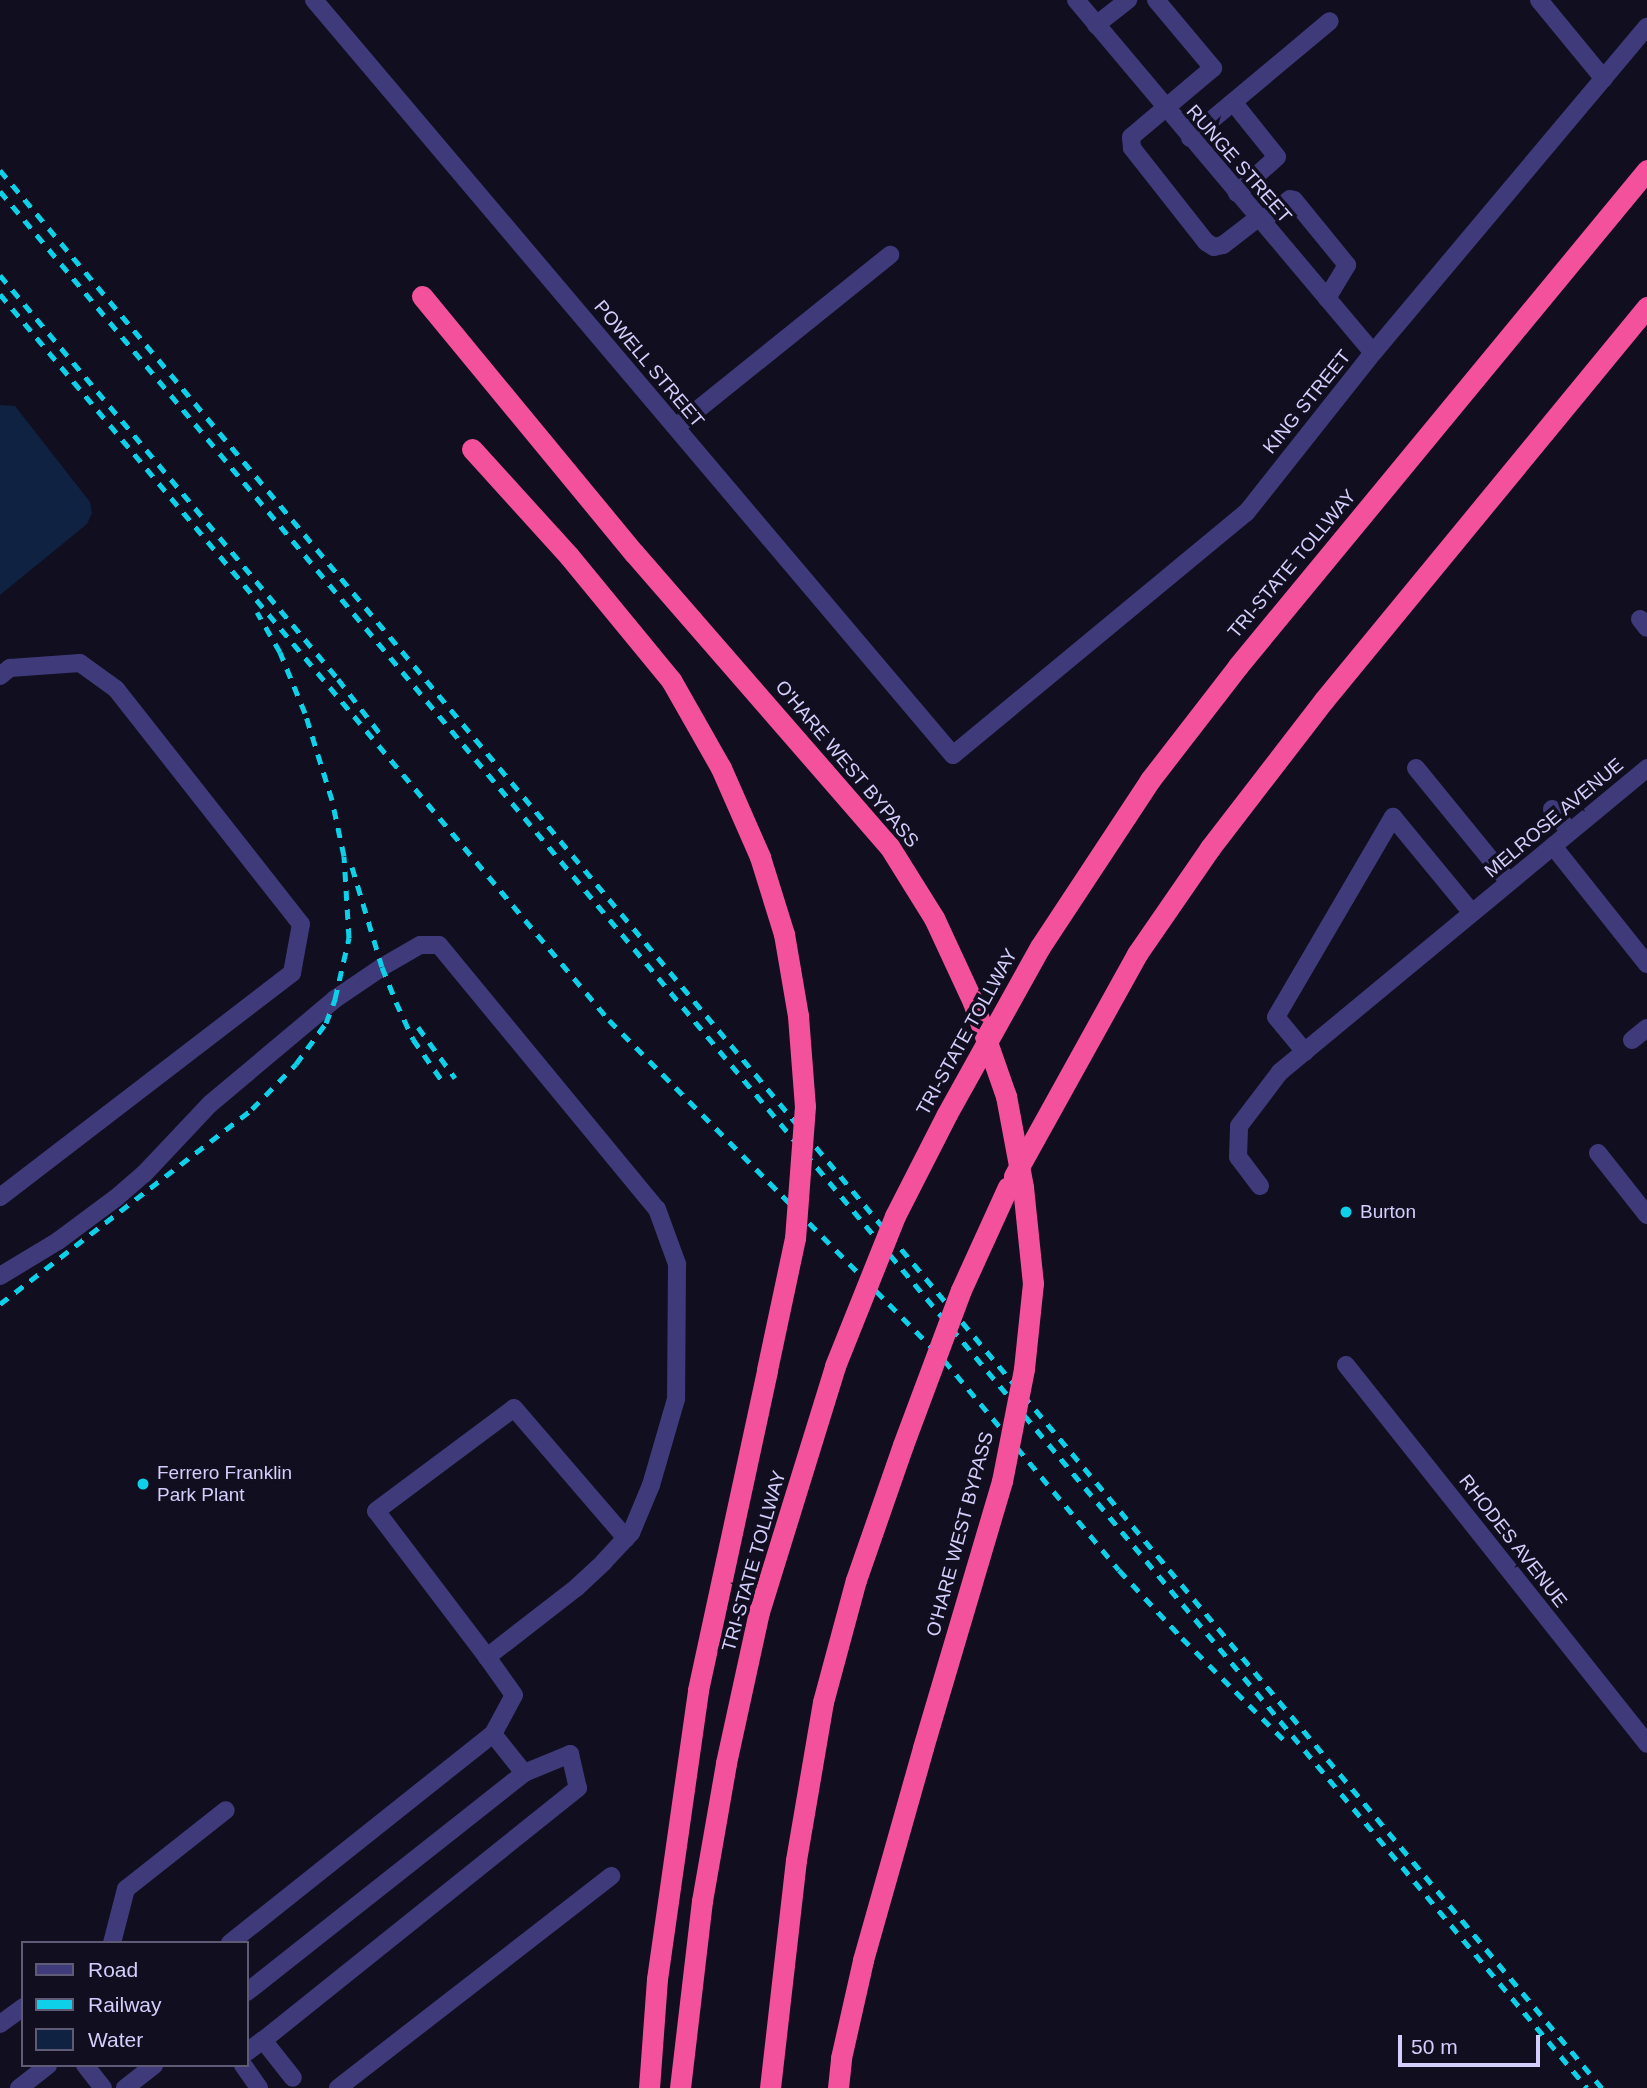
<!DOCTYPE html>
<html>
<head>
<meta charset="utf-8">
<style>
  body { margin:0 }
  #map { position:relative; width:1647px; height:2088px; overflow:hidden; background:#110e1f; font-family:Arial,sans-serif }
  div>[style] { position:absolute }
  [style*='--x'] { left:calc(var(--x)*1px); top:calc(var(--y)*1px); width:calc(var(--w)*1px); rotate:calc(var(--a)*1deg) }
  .water>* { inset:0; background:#0f2241 }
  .minor>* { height:18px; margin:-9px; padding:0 9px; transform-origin:9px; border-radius:9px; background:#3f3b7b }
  .highway>* { height:21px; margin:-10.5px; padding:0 10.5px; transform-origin:10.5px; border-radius:10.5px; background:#f4519d }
  .rail>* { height:5px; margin-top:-2.5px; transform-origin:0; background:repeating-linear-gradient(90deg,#0ed0e8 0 10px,transparent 0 19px) }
  .highway-bridge>* { height:21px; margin:-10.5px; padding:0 10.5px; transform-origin:10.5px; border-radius:10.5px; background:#f4519d }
  .dots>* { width:19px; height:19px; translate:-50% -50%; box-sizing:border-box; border:4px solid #110e1f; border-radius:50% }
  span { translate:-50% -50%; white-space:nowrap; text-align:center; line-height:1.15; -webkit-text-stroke:7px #110e1f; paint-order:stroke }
  .street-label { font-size:19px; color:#d4cefc }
  .poi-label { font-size:19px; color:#d4cefc }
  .left { translate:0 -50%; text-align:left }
  .legend { position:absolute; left:21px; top:1941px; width:228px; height:126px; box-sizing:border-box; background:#110e1f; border:2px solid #5f5b77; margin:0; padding:9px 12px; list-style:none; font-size:21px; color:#d4cefc }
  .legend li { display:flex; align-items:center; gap:14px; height:35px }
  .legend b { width:35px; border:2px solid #5f5b77 }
  .scale { position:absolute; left:1398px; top:2035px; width:142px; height:32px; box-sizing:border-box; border:4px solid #d4cefc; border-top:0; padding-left:9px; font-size:21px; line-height:24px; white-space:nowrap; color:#d4cefc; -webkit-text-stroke:5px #110e1f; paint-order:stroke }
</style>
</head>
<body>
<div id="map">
  <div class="water">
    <div style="clip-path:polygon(0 405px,15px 406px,90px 502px,92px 513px,87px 524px,0 595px)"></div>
  </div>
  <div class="minor">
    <div style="--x:314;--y:0;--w:989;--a:49.76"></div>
    <div style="--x:953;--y:755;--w:380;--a:-39.6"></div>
    <div style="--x:1246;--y:513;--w:204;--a:-51.6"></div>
    <div style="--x:1373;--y:353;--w:426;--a:-50"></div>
    <div style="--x:1076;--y:0;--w:461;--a:49.9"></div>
    <div style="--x:1156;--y:0;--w:89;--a:50"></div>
    <div style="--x:1213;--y:68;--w:107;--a:139.9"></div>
    <div style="--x:1131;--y:137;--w:11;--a:85"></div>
    <div style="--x:1132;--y:148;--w:120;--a:51.8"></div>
    <div style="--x:1206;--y:242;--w:9;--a:32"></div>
    <div style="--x:1214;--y:247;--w:9;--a:-13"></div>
    <div style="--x:1223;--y:245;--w:44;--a:-37.6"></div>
    <div style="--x:1539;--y:0;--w:102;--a:50.6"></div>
    <div style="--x:1096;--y:25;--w:41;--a:-38"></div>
    <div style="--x:1233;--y:102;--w:70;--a:51.3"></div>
    <div style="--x:1277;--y:157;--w:54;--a:138"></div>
    <div style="--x:1190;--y:138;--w:182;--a:-39.9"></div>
    <div style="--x:1261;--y:221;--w:36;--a:-37"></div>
    <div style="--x:1290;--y:199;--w:4;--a:14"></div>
    <div style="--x:1294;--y:200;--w:84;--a:50.8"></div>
    <div style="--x:1347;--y:265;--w:39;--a:121"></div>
    <div style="--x:676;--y:427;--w:275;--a:-38.8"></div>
    <div style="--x:1640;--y:619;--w:11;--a:52"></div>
    <div style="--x:0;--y:676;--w:13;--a:-39"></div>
    <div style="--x:10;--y:668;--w:70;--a:-4.1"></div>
    <div style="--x:80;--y:663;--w:44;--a:35.8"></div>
    <div style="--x:116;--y:689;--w:299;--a:51.8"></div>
    <div style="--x:301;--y:924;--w:50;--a:100.4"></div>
    <div style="--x:292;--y:973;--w:368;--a:142.5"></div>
    <div style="--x:1416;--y:768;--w:147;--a:50.8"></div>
    <div style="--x:1552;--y:809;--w:29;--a:52"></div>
    <div style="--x:1553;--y:846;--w:151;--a:51.5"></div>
    <div style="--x:1632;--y:1040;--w:19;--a:-39"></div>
    <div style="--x:1305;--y:1052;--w:45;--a:-129.6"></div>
    <div style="--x:1276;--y:1017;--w:232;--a:-59.7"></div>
    <div style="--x:1393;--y:817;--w:124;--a:50.5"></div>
    <div style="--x:1598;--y:1153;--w:79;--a:51.7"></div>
    <div style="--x:1260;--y:1186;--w:36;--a:-127"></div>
    <div style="--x:1238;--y:1157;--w:31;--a:-88"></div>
    <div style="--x:1239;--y:1126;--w:68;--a:-52.8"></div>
    <div style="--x:1280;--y:1072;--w:477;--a:-39.6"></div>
    <div style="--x:0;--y:1276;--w:68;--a:-31.1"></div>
    <div style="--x:58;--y:1241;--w:72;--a:-36.6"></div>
    <div style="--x:116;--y:1198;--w:37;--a:-41"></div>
    <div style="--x:144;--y:1174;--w:96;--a:-46.7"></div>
    <div style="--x:210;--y:1104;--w:163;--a:-40"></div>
    <div style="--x:335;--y:999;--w:57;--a:-34.2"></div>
    <div style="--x:382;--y:967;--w:44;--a:-30.1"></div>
    <div style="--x:420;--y:945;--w:19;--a:0"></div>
    <div style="--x:439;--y:945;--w:342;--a:50.5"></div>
    <div style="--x:657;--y:1209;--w:59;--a:70"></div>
    <div style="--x:677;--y:1264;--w:135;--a:90.4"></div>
    <div style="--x:676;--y:1399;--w:90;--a:106.2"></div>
    <div style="--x:651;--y:1485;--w:52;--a:112.6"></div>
    <div style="--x:631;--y:1533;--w:7;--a:135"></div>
    <div style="--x:626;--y:1538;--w:33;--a:133"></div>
    <div style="--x:604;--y:1562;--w:38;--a:137"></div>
    <div style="--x:576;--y:1588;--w:113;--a:142.2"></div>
    <div style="--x:487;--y:1657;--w:183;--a:-127.2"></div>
    <div style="--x:376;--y:1511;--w:172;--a:-36.7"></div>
    <div style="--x:514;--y:1408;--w:172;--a:49.3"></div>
    <div style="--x:1346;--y:1365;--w:484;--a:51.5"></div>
    <div style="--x:493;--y:1734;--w:50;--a:51.5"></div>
    <div style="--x:112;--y:1943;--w:56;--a:-75.5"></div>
    <div style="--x:126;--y:1889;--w:127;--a:-38.3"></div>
    <div style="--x:230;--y:1943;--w:336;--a:-38.5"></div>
    <div style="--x:493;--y:1734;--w:44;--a:-61.7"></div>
    <div style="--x:514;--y:1695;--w:47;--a:-125.4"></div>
    <div style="--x:247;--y:1992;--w:353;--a:-38.3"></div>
    <div style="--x:524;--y:1773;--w:50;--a:-22.4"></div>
    <div style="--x:570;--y:1754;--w:35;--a:77"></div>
    <div style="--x:578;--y:1788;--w:403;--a:141.3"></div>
    <div style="--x:263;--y:2040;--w:48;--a:51.7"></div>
    <div style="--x:0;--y:2024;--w:29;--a:-36"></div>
    <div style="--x:247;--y:2052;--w:20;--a:-37"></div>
    <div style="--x:85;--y:2065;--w:29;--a:52"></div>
    <div style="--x:243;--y:2065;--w:28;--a:55"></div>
    <div style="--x:19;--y:2088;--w:37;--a:-38"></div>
    <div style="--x:125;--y:2088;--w:37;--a:-38"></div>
    <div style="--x:338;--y:2088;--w:346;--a:-37.8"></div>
  </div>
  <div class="highway">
    <div style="--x:947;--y:1114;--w:191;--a:-60.9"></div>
    <div style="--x:1040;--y:947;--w:200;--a:-56.6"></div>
    <div style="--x:1150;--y:780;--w:144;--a:-52.3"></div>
    <div style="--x:1238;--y:666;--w:643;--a:-50.49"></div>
    <div style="--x:1014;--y:1176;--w:254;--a:-61"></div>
    <div style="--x:1137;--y:954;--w:129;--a:-55.4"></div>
    <div style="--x:1210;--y:848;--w:187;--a:-52.4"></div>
    <div style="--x:1324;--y:700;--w:509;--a:-50.58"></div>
    <div style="--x:649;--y:2088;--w:109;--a:-85.8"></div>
    <div style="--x:657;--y:1979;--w:292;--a:-81.9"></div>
    <div style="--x:698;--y:1690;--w:327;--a:-77.8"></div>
    <div style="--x:680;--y:2088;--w:188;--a:-83.3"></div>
    <div style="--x:702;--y:1901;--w:140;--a:-80.1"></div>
    <div style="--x:726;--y:1763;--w:155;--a:-77.7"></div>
    <div style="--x:759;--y:1612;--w:257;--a:-72.8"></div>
    <div style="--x:770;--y:2088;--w:229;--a:-83.5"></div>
    <div style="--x:796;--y:1860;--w:160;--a:-80.3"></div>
    <div style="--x:823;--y:1702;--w:126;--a:-74.9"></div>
    <div style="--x:856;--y:1580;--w:143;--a:-70.8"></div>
    <div style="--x:838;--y:2088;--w:30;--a:-84"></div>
    <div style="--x:841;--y:2058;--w:100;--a:-77.3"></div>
    <div style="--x:863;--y:1960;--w:220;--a:-74.2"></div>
  </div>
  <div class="rail">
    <div style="--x:0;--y:170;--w:2499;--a:50.13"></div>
    <div style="--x:0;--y:191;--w:2473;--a:50.08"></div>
    <div style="--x:0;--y:275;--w:527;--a:50.08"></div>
    <div style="--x:338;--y:679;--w:71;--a:52.5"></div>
    <div style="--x:0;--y:294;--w:948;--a:50.01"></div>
    <div style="--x:609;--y:1020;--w:477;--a:45.4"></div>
    <div style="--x:944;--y:1360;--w:273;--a:50.2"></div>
    <div style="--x:1119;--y:1570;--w:93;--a:47.2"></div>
    <div style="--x:1182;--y:1638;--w:151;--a:45"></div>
    <div style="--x:352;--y:867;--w:104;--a:73.3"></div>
    <div style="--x:382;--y:967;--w:38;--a:68"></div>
    <div style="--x:396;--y:1002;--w:41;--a:65.3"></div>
    <div style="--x:413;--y:1039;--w:56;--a:55.2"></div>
    <div style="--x:418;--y:1027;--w:63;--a:54"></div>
    <div style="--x:0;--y:1304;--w:319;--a:-37.7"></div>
    <div style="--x:252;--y:1109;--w:63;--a:-45.6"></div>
    <div style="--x:296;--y:1064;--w:51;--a:-53.8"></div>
    <div style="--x:326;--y:1023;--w:26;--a:-69"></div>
    <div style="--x:335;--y:999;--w:63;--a:-77.1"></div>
    <div style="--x:349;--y:938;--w:82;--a:-93.5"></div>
    <div style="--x:344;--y:856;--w:57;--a:-102.1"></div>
    <div style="--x:332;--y:800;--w:91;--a:-107.2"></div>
    <div style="--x:305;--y:713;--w:66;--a:-112.3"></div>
    <div style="--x:280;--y:652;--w:46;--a:-119.9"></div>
  </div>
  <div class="highway-bridge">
    <div style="--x:422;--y:296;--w:333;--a:50.5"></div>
    <div style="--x:634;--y:553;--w:388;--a:49"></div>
    <div style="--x:889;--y:846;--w:85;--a:58"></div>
    <div style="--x:934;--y:918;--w:93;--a:65.1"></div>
    <div style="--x:973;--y:1002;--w:100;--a:70.7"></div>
    <div style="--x:1006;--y:1096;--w:93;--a:79.4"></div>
    <div style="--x:1023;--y:1187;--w:97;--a:84.1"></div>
    <div style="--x:1033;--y:1283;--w:86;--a:96"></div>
    <div style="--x:1024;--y:1369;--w:114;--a:101.1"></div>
    <div style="--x:1002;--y:1481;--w:278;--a:106.5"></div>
    <div style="--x:472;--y:449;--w:144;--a:47.8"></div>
    <div style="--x:569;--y:556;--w:161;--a:50.6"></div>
    <div style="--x:671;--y:680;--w:101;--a:60.4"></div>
    <div style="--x:721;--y:768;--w:97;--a:66.3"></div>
    <div style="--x:760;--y:857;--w:81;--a:72.7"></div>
    <div style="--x:784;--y:934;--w:83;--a:80.3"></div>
    <div style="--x:798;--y:1016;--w:90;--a:85.6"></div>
    <div style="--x:805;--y:1106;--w:132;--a:94.3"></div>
    <div style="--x:795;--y:1238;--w:135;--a:102"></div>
    <div style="--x:835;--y:1366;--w:162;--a:-68.2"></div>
    <div style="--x:895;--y:1216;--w:114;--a:-63"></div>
    <div style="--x:903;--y:1445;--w:165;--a:-69.5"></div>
    <div style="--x:961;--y:1290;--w:113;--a:-65.5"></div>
  </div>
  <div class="dots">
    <div style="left:1346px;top:1212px;background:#0ed0e8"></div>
    <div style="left:143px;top:1484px;background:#0ed0e8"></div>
  </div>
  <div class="street-label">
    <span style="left:1239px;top:164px;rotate:49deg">RUNGE STREET</span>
    <span style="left:649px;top:364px;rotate:50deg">POWELL STREET</span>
    <span style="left:1307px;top:402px;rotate:-51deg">KING STREET</span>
    <span style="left:1292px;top:564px;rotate:-50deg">TRI-STATE TOLLWAY</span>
    <span style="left:847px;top:764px;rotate:50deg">O'HARE WEST BYPASS</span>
    <span style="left:1554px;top:818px;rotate:-40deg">MELROSE AVENUE</span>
    <span style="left:967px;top:1032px;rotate:-61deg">TRI-STATE TOLLWAY</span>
    <span style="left:960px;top:1534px;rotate:-75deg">O'HARE WEST BYPASS</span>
    <span style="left:1513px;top:1541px;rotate:52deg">RHODES AVENUE</span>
    <span style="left:754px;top:1561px;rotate:-74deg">TRI-STATE TOLLWAY</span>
  </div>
  <div class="poi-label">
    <span class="left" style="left:1360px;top:1212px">Burton</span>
    <span class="left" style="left:157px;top:1484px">Ferrero Franklin<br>Park Plant</span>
  </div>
  <ul class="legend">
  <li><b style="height:9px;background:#3f3b7b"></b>Road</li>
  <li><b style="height:9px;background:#0ed0e8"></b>Railway</li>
  <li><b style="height:19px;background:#0f2241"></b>Water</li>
  </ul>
  <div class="scale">50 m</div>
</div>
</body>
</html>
